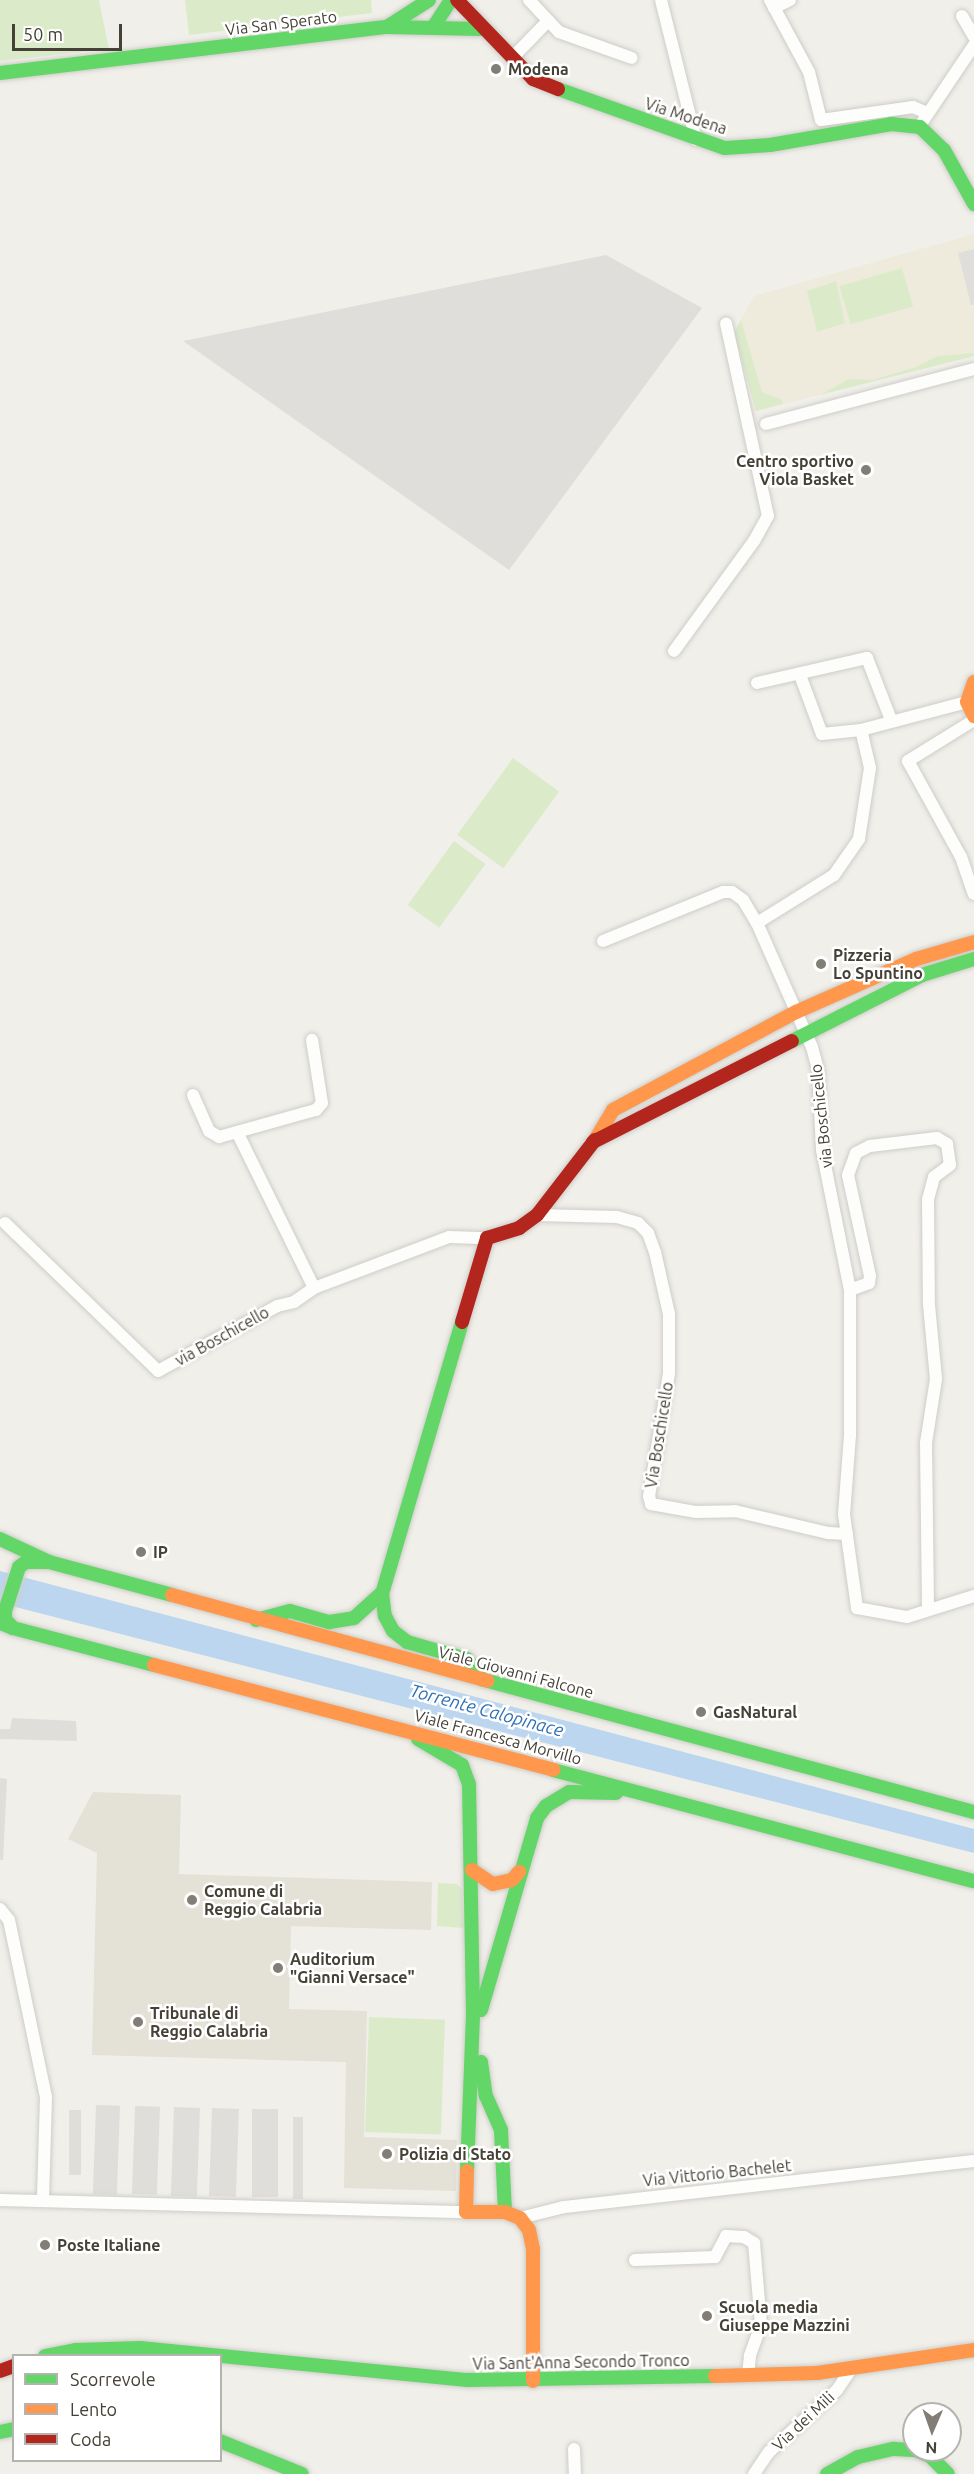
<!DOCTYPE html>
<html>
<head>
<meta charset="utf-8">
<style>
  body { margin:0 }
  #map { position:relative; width:974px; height:2474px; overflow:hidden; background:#f0efea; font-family:Ubuntu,sans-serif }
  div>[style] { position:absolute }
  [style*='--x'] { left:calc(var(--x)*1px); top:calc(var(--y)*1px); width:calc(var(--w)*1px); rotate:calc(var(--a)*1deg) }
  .residential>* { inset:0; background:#e4e1d7 }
  .education>* { inset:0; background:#eeebdc }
  .green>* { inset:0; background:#dbebca; transform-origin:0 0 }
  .parking>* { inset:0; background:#e0deda; transform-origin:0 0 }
  .water>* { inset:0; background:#bbd6ee }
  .roads { filter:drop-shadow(0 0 2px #cecdc8) drop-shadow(0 0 2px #cecdc8) }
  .street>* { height:12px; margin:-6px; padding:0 6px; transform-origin:6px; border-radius:6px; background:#fdfdfc }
  .fast>* { height:14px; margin:-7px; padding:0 7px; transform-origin:7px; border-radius:7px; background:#63d668 }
  .slow>* { height:14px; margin:-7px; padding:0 7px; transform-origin:7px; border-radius:7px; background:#ff974d }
  .jam>* { height:14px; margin:-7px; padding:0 7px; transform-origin:7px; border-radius:7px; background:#b3261e }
  .dots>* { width:16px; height:16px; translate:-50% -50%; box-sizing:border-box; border:3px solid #fff; border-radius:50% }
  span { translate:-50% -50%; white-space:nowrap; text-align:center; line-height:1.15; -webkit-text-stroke:5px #fff; paint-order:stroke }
  .street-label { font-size:16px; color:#464136 }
  .poi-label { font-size:16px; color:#464136; font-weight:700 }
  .left { translate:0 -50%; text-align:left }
  .right { translate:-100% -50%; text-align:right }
  .water-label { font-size:18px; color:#3071b2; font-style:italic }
  .legend { position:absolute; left:12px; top:2354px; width:210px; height:108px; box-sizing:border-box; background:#fff; border:2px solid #b5b3af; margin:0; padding:8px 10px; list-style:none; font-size:18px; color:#464136 }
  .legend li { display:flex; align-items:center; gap:12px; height:30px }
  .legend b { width:30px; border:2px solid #b5b3af }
  .north { position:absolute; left:902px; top:2402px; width:60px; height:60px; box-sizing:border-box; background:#fff; border:2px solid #b5b3af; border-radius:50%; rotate:182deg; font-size:16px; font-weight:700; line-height:24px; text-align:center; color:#464136 }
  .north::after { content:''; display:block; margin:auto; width:21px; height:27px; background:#827e75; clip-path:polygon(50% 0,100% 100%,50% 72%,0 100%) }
  .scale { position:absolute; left:12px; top:24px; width:110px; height:27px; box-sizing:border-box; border:3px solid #464136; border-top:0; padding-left:8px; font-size:18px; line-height:21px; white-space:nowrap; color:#464136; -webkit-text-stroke:4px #fff; paint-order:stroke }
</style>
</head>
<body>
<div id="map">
  <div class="residential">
    <div style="clip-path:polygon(93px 1792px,181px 1795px,179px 1874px,432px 1882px,431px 1930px,291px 1926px,289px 2009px,367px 2011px,364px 2137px,457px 2140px,456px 2191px,344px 2188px,346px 2062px,92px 2055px,97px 1853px,68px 1839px)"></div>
  </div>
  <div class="education">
    <div style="clip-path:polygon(974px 234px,974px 356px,756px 411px,734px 332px,754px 296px)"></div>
  </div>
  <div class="green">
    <div style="clip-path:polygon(0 0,99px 0,109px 49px,0 61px)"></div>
    <div style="clip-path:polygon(185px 0,371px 0,372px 13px,189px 35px)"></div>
    <div style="left:902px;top:268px;width:40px;height:65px;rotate:74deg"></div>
    <div style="clip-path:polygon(836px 281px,845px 323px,817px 332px,807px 291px)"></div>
    <div style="clip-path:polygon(741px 320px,762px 392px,781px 399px,783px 404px,756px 411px,734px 332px)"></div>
    <div style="clip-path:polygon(974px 353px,974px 356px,820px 395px,849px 379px,872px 380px,916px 367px,937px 356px)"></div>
    <div style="left:513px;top:758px;width:57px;height:95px;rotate:36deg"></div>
    <div style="left:454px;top:841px;width:39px;height:79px;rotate:36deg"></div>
    <div style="clip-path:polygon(438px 1883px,457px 1884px,462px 1889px,464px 1928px,437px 1926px)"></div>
    <div style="left:369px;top:2017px;width:76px;height:115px;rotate:2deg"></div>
  </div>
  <div class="parking">
    <div style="clip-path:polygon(974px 249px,974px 305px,971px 305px,958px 253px)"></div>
    <div style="clip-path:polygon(606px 255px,702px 308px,509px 570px,183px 341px)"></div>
    <div style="clip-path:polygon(12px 1718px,76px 1721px,77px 1741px,0 1739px,0 1729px,10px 1729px)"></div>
    <div style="clip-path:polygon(0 1778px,7px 1779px,3px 1860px,0 1860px)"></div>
    <div style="left:96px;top:2105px;width:24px;height:89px;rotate:2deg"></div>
    <div style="left:135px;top:2106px;width:25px;height:88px;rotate:2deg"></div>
    <div style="left:174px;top:2107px;width:26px;height:89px;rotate:2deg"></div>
    <div style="left:212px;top:2108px;width:27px;height:88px;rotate:2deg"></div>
    <div style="left:252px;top:2109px;width:26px;height:88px"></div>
    <div style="left:69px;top:2110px;width:12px;height:65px"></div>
    <div style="left:293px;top:2117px;width:10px;height:82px"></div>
  </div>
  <div class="water">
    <div style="clip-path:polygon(0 1571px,974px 1829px,974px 1853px,0 1603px)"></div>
  </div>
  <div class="roads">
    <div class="street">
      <div style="--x:529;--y:0;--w:44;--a:46.8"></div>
      <div style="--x:559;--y:32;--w:77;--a:19.6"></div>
      <div style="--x:661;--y:0;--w:144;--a:76"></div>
      <div style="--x:770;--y:0;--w:82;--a:61.6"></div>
      <div style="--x:809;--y:72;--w:49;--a:76"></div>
      <div style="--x:821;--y:120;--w:93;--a:-8"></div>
      <div style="--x:913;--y:107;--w:15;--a:23"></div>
      <div style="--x:774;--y:8;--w:18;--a:-27"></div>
      <div style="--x:962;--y:16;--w:24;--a:60"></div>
      <div style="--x:512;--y:58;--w:52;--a:-45.8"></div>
      <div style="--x:923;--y:121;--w:92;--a:-56.1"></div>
      <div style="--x:766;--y:424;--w:215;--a:-14.8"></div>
      <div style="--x:674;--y:651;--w:136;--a:-54"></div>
      <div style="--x:754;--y:541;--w:29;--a:-61"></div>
      <div style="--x:768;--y:516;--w:197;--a:-102.3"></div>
      <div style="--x:800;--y:675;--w:63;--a:69.6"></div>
      <div style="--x:822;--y:734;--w:39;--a:-6"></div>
      <div style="--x:861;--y:730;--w:110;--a:-14.8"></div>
      <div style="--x:757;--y:683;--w:113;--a:-12.8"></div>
      <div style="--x:867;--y:658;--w:66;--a:68.8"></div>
      <div style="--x:974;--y:720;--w:78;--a:148.2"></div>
      <div style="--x:908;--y:761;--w:110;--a:61.1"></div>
      <div style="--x:961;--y:857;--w:39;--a:71"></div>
      <div style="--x:757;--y:923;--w:91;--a:-31.9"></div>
      <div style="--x:834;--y:875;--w:44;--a:-55.2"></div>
      <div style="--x:859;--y:839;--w:72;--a:-81.2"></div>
      <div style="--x:870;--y:768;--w:39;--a:-103"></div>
      <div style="--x:603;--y:941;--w:130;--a:-22.2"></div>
      <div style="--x:723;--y:892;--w:9;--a:0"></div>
      <div style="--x:732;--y:892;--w:14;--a:36"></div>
      <div style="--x:743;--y:900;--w:27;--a:59"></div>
      <div style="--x:757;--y:923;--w:136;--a:66.1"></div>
      <div style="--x:812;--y:1047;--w:24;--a:75"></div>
      <div style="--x:818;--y:1070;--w:80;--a:87.1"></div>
      <div style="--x:822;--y:1150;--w:143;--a:78.7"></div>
      <div style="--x:850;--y:1290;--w:145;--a:90"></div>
      <div style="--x:850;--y:1435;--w:79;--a:94.3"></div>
      <div style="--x:844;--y:1514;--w:95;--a:82.1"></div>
      <div style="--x:857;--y:1608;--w:51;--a:10.2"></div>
      <div style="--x:907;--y:1617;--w:70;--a:-17.4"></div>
      <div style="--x:193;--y:1095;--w:39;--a:66"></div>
      <div style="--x:209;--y:1131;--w:12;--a:31"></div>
      <div style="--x:219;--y:1137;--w:101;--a:-15.6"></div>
      <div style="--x:316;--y:1110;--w:9;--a:-49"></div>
      <div style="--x:322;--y:1103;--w:64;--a:-99"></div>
      <div style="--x:238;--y:1134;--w:172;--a:63.7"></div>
      <div style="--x:537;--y:1215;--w:80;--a:1.4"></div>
      <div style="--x:617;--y:1217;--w:22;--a:16"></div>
      <div style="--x:638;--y:1223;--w:14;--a:45"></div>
      <div style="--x:648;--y:1233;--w:20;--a:70"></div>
      <div style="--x:655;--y:1252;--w:64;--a:77.3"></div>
      <div style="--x:669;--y:1314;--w:59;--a:90"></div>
      <div style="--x:669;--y:1373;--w:125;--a:99.2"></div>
      <div style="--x:649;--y:1496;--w:8;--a:76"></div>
      <div style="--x:651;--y:1504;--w:46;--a:10.1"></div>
      <div style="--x:696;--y:1512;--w:39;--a:-1"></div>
      <div style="--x:735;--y:1511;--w:96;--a:13.3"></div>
      <div style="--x:828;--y:1533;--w:19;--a:3"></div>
      <div style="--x:5;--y:1223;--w:213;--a:44"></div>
      <div style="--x:158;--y:1371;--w:136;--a:-28.6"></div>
      <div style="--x:277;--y:1306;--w:17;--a:-13"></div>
      <div style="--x:294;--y:1302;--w:24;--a:-35"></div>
      <div style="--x:314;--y:1288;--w:144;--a:-20.7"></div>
      <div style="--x:449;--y:1237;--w:38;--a:2"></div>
      <div style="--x:850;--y:1290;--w:20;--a:-20"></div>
      <div style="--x:869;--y:1283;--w:7;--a:-82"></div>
      <div style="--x:870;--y:1276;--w:103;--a:-102.3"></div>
      <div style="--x:848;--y:1175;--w:23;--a:-70"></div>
      <div style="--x:856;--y:1153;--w:16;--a:-27"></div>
      <div style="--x:870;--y:1146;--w:67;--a:-6.8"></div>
      <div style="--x:937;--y:1138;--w:12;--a:31"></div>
      <div style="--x:947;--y:1144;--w:21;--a:82"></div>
      <div style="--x:950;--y:1165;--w:20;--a:143"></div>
      <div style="--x:934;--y:1177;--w:23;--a:105"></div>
      <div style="--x:928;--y:1199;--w:106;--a:89.5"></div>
      <div style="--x:929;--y:1305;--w:74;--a:84.6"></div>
      <div style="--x:936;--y:1379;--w:65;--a:98.9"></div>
      <div style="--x:926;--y:1443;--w:166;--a:89.3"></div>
      <div style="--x:0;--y:1909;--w:14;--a:51"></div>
      <div style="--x:9;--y:1920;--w:181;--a:78.2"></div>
      <div style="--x:46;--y:2097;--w:104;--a:91.7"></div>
      <div style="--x:0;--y:2200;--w:466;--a:1.5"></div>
      <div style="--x:520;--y:2218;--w:45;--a:-14"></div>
      <div style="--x:564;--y:2207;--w:413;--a:-6.4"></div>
      <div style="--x:635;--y:2260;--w:80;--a:-2.1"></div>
      <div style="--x:715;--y:2257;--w:24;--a:-62"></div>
      <div style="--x:726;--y:2236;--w:18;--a:3"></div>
      <div style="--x:744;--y:2237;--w:12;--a:31"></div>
      <div style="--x:754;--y:2243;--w:82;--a:85.1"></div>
      <div style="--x:761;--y:2325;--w:33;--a:110"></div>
      <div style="--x:750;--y:2356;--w:19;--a:96"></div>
      <div style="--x:574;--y:2449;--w:25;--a:88"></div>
      <div style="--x:754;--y:2474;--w:27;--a:-56"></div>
      <div style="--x:769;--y:2452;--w:92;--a:-42.4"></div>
      <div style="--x:837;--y:2390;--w:27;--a:-56"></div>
    </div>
    <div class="fast">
      <div style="--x:434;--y:26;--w:31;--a:-57"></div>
      <div style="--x:387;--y:27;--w:50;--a:-32.7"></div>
      <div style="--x:0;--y:73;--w:390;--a:-6.8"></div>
      <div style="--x:387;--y:27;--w:94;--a:1.2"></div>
      <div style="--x:558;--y:89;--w:177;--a:19.5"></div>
      <div style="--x:725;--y:148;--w:45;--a:-3.8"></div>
      <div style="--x:770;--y:145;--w:123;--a:-9.8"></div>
      <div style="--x:891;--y:124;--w:29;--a:6"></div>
      <div style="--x:920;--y:127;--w:33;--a:44"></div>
      <div style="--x:944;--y:150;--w:62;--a:60.9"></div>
      <div style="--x:792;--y:1041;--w:146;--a:-26.9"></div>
      <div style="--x:922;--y:975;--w:54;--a:-17.1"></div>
      <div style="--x:462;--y:1322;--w:283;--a:106.4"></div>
      <div style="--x:382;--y:1593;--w:23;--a:83"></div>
      <div style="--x:385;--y:1616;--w:17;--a:62"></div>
      <div style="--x:393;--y:1631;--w:18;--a:38"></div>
      <div style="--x:407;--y:1642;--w:62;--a:15.8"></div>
      <div style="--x:467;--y:1659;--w:26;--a:53"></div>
      <div style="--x:0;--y:1539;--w:54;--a:25.1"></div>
      <div style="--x:256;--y:1620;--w:35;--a:-15"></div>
      <div style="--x:290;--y:1611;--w:41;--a:15.8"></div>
      <div style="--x:329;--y:1622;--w:25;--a:-9"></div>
      <div style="--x:354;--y:1618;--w:38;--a:-42"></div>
      <div style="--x:0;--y:1623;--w:14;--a:21"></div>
      <div style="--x:154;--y:1665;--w:146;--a:-165.3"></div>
      <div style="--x:13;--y:1628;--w:12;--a:-132"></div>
      <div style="--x:5;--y:1619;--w:8;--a:-90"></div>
      <div style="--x:5;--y:1611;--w:46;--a:-72.3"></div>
      <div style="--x:19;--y:1567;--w:9;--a:-36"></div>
      <div style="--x:26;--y:1562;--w:23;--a:0"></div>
      <div style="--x:49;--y:1562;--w:127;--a:15"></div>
      <div style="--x:488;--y:1681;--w:503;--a:15.09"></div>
      <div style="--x:418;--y:1739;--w:51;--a:30.6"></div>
      <div style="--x:462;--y:1765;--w:20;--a:70"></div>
      <div style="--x:469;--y:1784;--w:231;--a:89"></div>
      <div style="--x:473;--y:2015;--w:156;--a:92.2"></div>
      <div style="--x:553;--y:1770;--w:435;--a:14.8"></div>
      <div style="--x:481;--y:2010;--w:200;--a:-73.7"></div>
      <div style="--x:537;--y:1818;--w:15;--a:-53"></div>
      <div style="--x:546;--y:1806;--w:27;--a:-31"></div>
      <div style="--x:569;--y:1792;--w:47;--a:1.2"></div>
      <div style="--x:481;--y:2062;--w:34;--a:82"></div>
      <div style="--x:486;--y:2096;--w:37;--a:66"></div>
      <div style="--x:501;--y:2130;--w:82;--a:87.2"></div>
      <div style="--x:45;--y:2356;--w:32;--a:-11"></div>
      <div style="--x:76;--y:2350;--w:64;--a:-1.8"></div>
      <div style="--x:140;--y:2348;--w:329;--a:5.6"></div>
      <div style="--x:467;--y:2380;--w:248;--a:-0.9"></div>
      <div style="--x:0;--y:2432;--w:14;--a:-12"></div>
      <div style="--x:220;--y:2441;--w:88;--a:21.9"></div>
      <div style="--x:915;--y:2450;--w:16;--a:22"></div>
      <div style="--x:930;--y:2456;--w:25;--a:45"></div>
      <div style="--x:827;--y:2474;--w:35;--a:-29"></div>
      <div style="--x:858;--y:2457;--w:37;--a:-13"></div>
      <div style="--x:894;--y:2449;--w:20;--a:3"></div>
    </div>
    <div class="slow">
      <div style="--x:974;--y:682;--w:21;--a:109"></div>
      <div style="--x:967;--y:702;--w:16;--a:63"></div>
      <div style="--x:595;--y:1140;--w:35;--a:-59"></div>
      <div style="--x:613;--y:1110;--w:208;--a:-28.2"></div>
      <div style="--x:796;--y:1012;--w:131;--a:-23.8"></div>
      <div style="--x:916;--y:959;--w:60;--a:-16.3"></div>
      <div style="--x:172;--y:1595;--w:327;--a:15.2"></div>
      <div style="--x:154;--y:1665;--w:413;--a:14.7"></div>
      <div style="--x:472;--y:1870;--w:25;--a:34"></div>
      <div style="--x:493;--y:1884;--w:19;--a:-12"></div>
      <div style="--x:512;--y:1880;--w:11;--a:-49"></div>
      <div style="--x:467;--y:2171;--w:41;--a:91.4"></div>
      <div style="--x:466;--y:2212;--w:39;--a:0"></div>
      <div style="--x:505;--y:2212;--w:16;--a:22"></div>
      <div style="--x:520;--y:2218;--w:15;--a:53"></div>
      <div style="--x:529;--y:2230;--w:19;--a:78"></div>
      <div style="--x:533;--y:2249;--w:132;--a:90"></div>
      <div style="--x:715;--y:2376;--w:102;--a:-1.7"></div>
      <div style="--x:817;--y:2373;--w:159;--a:-8.3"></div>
    </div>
    <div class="jam">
      <div style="--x:457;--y:0;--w:110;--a:46.1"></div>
      <div style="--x:533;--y:79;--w:27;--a:22"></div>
      <div style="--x:593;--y:1142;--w:223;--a:-26.9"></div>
      <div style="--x:462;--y:1322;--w:88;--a:-73.4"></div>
      <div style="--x:487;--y:1238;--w:34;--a:-17"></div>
      <div style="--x:519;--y:1228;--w:22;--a:-36"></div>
      <div style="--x:537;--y:1215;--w:95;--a:-52.3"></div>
      <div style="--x:0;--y:2371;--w:15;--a:-20"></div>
    </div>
  </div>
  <div class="dots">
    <div style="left:496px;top:69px;background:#827e75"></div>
    <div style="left:866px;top:470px;background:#827e75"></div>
    <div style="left:821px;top:964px;background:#827e75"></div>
    <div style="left:141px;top:1552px;background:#827e75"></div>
    <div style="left:701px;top:1712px;background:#827e75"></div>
    <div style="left:192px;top:1900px;background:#827e75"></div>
    <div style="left:278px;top:1968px;background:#827e75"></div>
    <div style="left:138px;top:2022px;background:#827e75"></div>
    <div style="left:387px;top:2154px;background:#827e75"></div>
    <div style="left:45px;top:2245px;background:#827e75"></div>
    <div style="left:707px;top:2316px;background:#827e75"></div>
  </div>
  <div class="street-label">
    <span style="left:281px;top:23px;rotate:-7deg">Via San Sperato</span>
    <span style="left:686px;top:116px;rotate:18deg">Via Modena</span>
    <span style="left:821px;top:1116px;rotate:-96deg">via Boschicello</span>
    <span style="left:222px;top:1336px;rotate:-29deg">via Boschicello</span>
    <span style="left:659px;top:1435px;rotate:-81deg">Via Boschicello</span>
    <span style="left:516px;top:1672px;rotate:15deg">Viale Giovanni Falcone</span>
    <span style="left:498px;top:1737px;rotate:15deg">Viale Francesca Morvillo</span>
    <span style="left:717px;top:2173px;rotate:-6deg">Via Vittorio Bachelet</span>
    <span style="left:581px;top:2362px;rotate:-1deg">Via Sant'Anna Secondo Tronco</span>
    <span style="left:803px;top:2421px;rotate:-43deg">Via dei Mili</span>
  </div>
  <div class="poi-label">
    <span class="left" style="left:508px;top:69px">Modena</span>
    <span class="right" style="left:854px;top:470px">Centro sportivo<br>Viola Basket</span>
    <span class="left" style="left:833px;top:964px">Pizzeria<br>Lo Spuntino</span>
    <span class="left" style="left:153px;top:1552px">IP</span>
    <span class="left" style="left:713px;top:1712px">GasNatural</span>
    <span class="left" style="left:204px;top:1900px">Comune di<br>Reggio Calabria</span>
    <span class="left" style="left:290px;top:1968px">Auditorium<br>"Gianni Versace"</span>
    <span class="left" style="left:150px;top:2022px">Tribunale di<br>Reggio Calabria</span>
    <span class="left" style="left:399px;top:2154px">Polizia di Stato</span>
    <span class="left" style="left:57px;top:2245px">Poste Italiane</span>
    <span class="left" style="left:719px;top:2316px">Scuola media<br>Giuseppe Mazzini</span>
  </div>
  <div class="water-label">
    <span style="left:487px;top:1710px;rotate:15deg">Torrente Calopinace</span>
  </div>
  <ul class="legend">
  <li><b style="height:8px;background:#63d668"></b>Scorrevole</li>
  <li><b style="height:8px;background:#ff974d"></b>Lento</li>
  <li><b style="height:8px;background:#b3261e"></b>Coda</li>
  </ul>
  <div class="north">N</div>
  <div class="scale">50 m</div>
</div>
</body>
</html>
